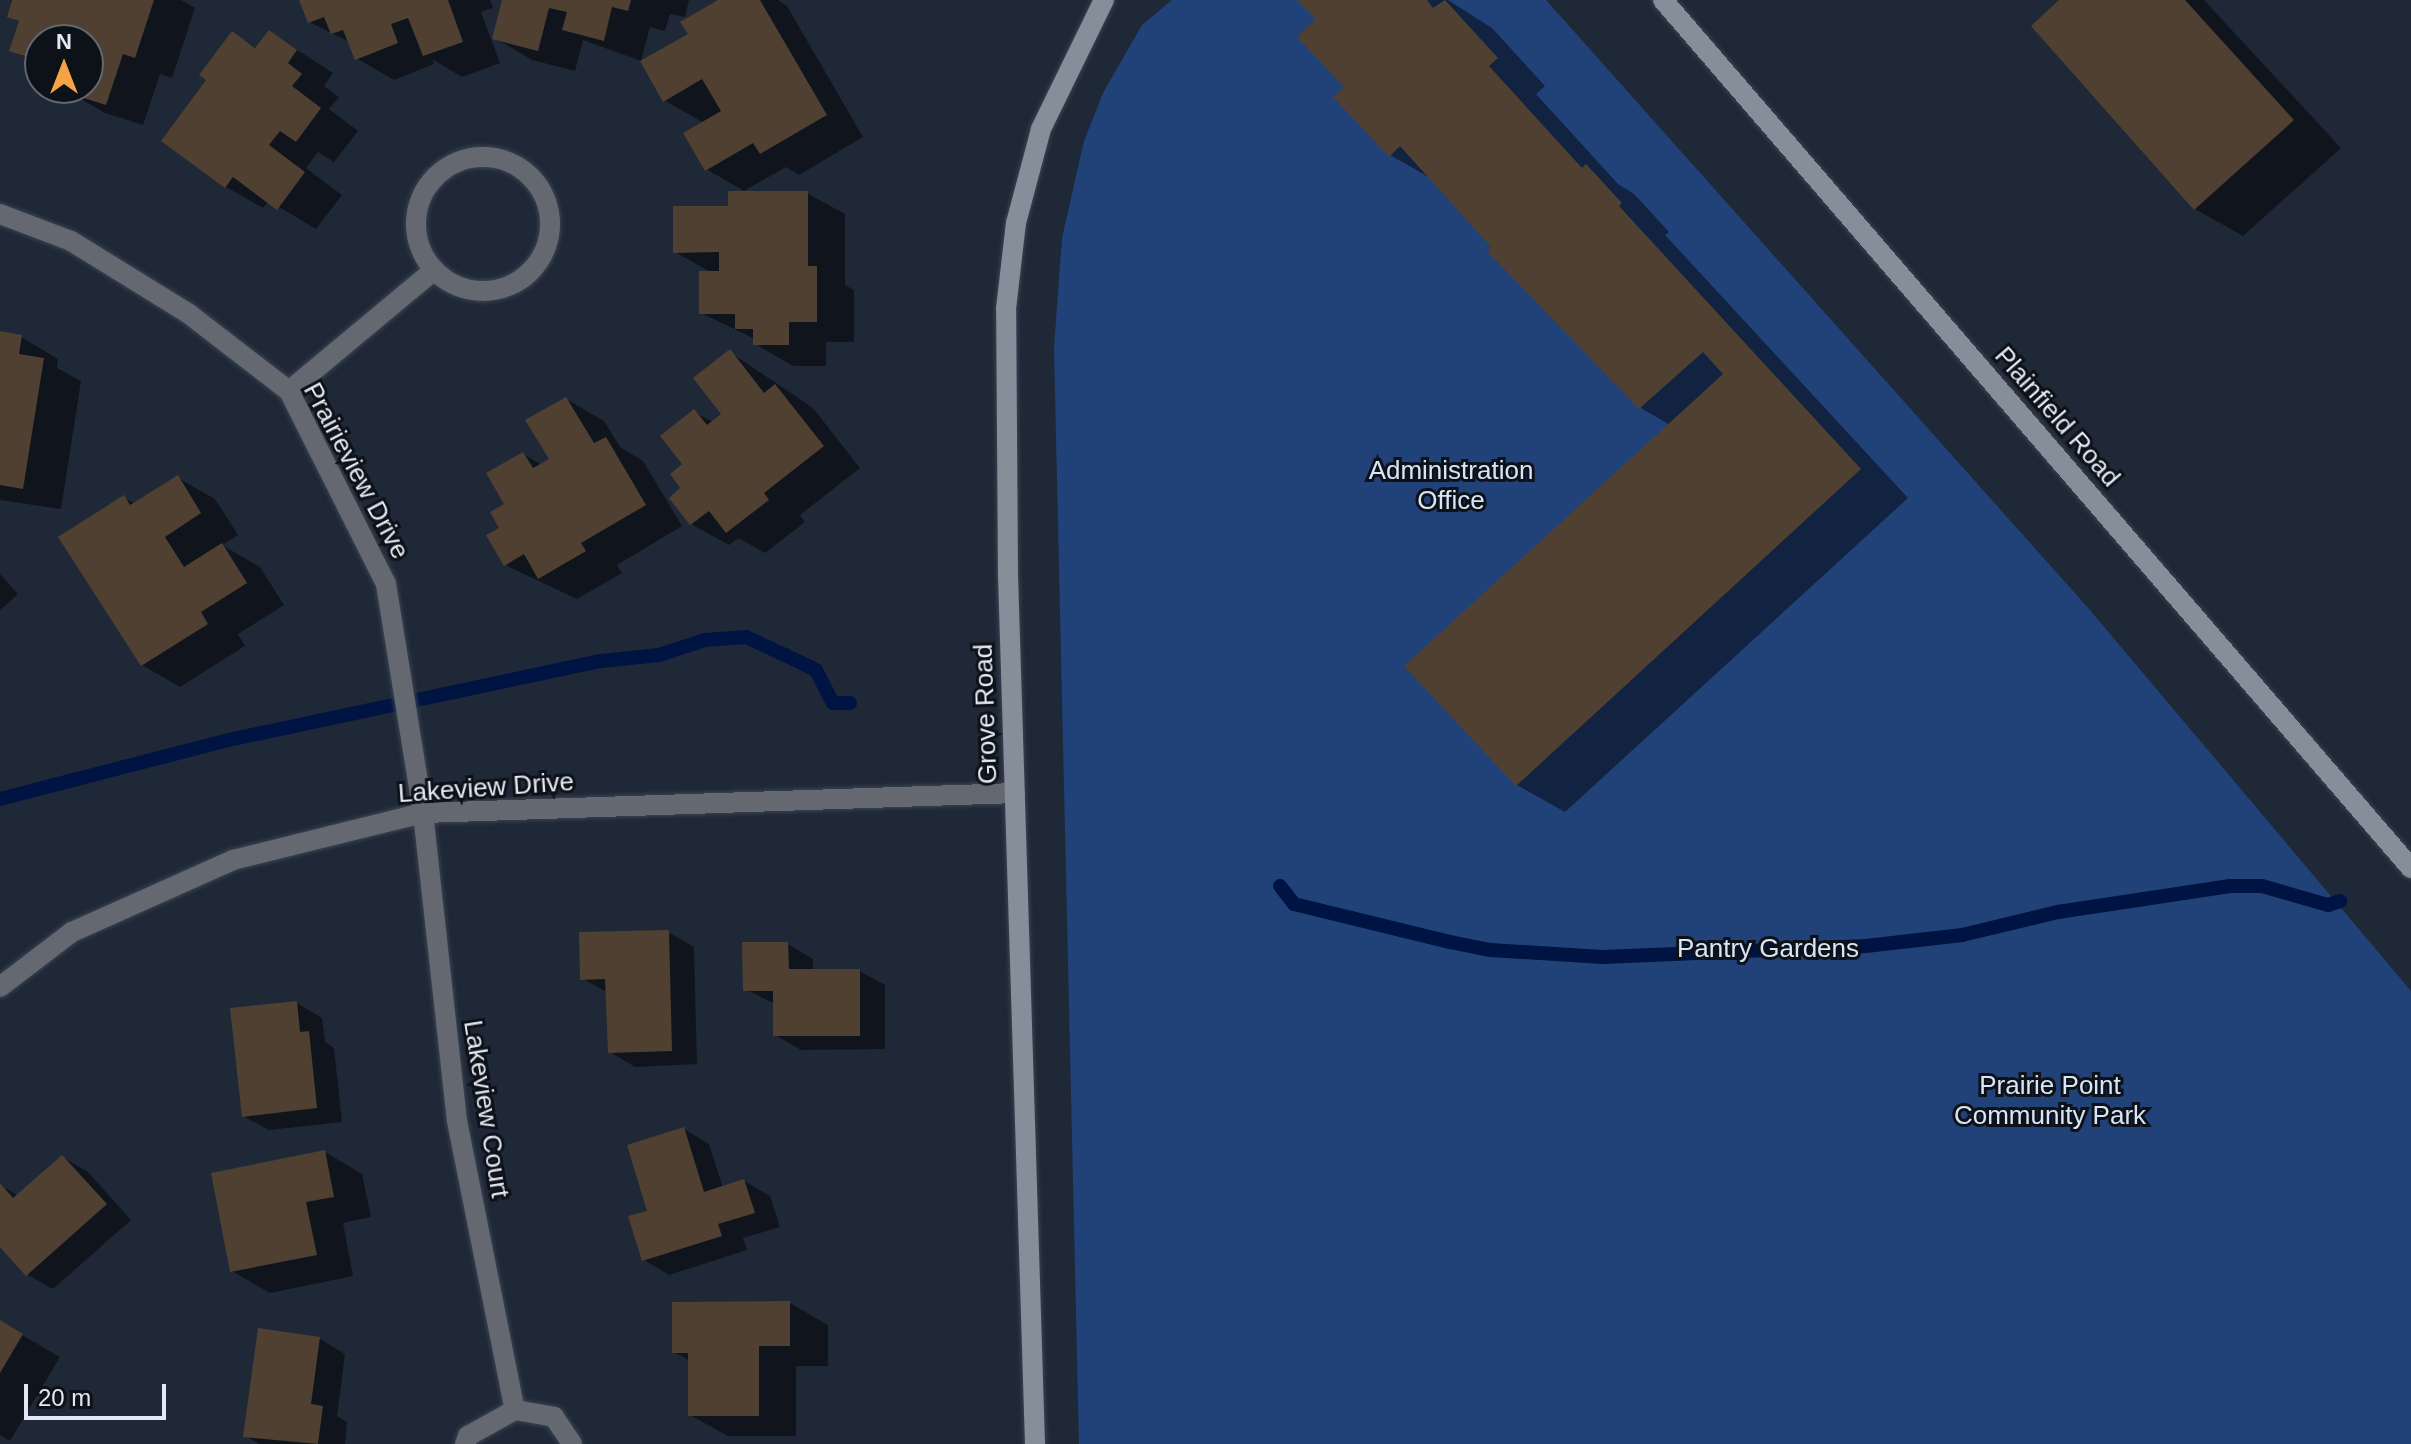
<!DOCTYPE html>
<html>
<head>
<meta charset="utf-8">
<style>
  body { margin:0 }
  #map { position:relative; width:2411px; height:1444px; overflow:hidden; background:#1f2837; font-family:Helvetica,sans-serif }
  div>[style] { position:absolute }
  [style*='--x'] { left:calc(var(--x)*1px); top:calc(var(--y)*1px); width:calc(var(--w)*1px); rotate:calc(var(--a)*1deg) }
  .green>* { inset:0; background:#204279 }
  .shadow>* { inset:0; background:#0007 }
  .stream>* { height:14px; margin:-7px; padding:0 7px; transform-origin:7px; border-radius:7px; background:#001443 }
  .building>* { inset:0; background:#4f4032 }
  .roads { filter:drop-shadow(0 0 2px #3a4351) drop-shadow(0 0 2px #3a4351) }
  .street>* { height:20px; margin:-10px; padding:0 10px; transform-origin:10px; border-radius:10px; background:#646971 }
  .street>.ring { margin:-10px; padding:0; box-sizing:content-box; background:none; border:20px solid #646971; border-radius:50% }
  .secondary>* { height:20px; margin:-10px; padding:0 10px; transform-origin:10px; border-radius:10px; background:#868e9a }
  span { translate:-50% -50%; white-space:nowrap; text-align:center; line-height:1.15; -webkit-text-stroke:6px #0d1118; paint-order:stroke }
  .street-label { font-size:26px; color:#e3e9f4 }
  .park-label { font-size:26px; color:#d8e5f8 }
  .north { position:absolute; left:24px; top:24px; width:80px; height:80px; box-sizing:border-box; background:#0d1118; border:2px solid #636770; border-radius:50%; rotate:0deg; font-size:22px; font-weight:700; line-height:32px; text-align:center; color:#e3e9f4 }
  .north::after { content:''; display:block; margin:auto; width:28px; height:36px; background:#f5a346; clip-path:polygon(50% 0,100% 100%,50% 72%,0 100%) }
  .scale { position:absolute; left:24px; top:1384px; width:142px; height:36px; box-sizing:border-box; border:4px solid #e3e9f4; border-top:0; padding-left:10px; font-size:24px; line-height:28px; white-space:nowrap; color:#e3e9f4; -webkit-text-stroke:6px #0d1118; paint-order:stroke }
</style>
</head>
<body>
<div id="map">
  <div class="green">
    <div style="clip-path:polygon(1172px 0,1546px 0,2089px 609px,2411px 991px,2411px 1444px,1079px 1444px,1054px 348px,1062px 238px,1084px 141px,1103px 93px,1142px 25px)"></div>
  </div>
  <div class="shadow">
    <div style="clip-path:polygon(11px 0,181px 0,195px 8px,172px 78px,160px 74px,143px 125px,105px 113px,67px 91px,88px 88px,88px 40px,40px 40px,40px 66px,12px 50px,21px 23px,9px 16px)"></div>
    <div style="clip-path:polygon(301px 0,490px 0,493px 8px,481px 12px,500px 63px,462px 77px,432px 59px,434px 64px,394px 80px,356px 58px,350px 42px,309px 22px)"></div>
    <div style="clip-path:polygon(505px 0,689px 0,685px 17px,670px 14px,665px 31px,650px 27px,641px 61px,583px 40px,575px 71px,532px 60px,495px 38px)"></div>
    <div style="clip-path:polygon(722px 0,778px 0,787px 6px,863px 137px,799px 175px,786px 167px,744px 191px,706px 169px,704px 123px,665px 101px,690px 34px)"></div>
    <div style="clip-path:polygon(1300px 0,1448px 0,1492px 28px,1545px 86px,1536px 94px,1618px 184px,1634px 194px,1669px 232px,1665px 235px,1908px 498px,1565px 812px,1517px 785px,1670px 425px,1641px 408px,1434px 180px,1390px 155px,1346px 87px,1319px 20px)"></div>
    <div style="clip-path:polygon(2062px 0,2204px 0,2341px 148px,2243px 236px,2195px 209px)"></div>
    <div style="clip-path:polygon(269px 32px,333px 73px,324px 86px,339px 97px,329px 109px,358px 131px,334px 162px,318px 152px,306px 168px,342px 195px,316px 229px,269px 201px,263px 208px,226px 187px,164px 140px,209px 80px,233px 34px,257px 48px)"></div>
    <div style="clip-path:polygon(807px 193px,845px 214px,845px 285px,854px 290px,854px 342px,826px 342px,826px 366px,793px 366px,755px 344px,755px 339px,701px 313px,712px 273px,675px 252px,730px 208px)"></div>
    <div style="clip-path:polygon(0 333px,21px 337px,58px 359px,57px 368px,81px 381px,61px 509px,0 500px)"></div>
    <div style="clip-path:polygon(730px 352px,813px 408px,860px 468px,800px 515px,805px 522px,765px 553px,739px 538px,729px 545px,691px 524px,683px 488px,694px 412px,713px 422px,724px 414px)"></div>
    <div style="clip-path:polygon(566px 399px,604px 421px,620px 447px,643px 461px,682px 526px,617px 565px,622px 573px,577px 599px,505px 565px,502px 528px,523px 454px,542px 465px,551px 460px)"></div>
    <div style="clip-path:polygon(178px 478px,215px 499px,238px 535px,222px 545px,260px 567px,284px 605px,238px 634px,245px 646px,180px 687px,142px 665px,124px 498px,136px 504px)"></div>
    <div style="clip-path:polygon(0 574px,18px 594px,0 610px)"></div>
    <div style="clip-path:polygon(668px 932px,694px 947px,697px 1064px,635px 1067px,610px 1052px,608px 993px,582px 978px)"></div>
    <div style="clip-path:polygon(788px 944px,813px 959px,813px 971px,859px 971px,885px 985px,885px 1049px,801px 1050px,775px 1035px,775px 1004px,745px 989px)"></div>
    <div style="clip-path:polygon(297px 1003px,322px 1018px,325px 1042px,334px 1048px,342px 1122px,269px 1130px,243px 1116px)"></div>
    <div style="clip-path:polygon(684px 1129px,709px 1144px,723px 1188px,744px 1181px,770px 1196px,780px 1227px,743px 1238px,747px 1250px,669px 1275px,644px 1260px,650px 1212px)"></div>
    <div style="clip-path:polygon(325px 1152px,362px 1174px,371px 1217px,343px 1223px,353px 1276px,270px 1293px,232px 1271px)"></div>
    <div style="clip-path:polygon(62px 1157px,88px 1172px,131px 1220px,53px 1289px,28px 1275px,0 1244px,0 1185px,19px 1196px)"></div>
    <div style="clip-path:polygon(790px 1303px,828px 1325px,828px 1366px,796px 1366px,796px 1436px,728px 1436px,690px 1415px,690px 1361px,674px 1352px)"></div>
    <div style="clip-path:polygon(0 1322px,60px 1357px,10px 1441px,0 1435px)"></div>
    <div style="clip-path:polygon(320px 1339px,345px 1354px,337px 1416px,347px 1422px,345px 1444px,259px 1444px,246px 1436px)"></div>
  </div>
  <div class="stream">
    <div style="--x:0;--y:799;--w:231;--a:-14.5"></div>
    <div style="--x:224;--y:741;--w:385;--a:-12"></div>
    <div style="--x:601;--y:661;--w:58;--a:-5.9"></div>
    <div style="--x:659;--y:655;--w:48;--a:-18.1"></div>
    <div style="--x:705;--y:640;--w:41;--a:-4.2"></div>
    <div style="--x:746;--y:637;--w:43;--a:24.8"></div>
    <div style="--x:785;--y:655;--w:34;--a:26"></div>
    <div style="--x:816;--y:670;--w:37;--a:63"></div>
    <div style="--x:833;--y:703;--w:17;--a:0"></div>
    <div style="--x:1280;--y:886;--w:23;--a:52"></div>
    <div style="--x:1294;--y:904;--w:161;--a:13.7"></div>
    <div style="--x:1450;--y:942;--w:41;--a:11.3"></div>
    <div style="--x:1490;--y:950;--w:113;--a:3.5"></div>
    <div style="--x:1603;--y:957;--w:263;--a:-2.4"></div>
    <div style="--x:1866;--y:946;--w:97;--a:-6.5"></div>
    <div style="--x:1962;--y:935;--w:99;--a:-13.5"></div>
    <div style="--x:2058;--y:912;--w:174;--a:-8.6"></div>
    <div style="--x:2230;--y:886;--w:32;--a:0"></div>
    <div style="--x:2262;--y:886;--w:69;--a:16.1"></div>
    <div style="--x:2328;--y:905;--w:13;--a:-18"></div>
  </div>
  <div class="building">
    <div style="clip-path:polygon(12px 0,154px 0,135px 58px,123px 54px,106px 105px,65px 92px,88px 88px,88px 40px,40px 40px,40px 61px,9px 51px,19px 21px,7px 17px)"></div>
    <div style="clip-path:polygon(299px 0,448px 0,463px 42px,423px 56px,408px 18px,391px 24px,398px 43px,355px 60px,343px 30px,331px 34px,324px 17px,308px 23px)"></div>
    <div style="clip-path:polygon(502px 0,631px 0,628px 11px,612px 7px,604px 41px,562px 30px,567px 12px,549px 8px,538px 51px,492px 39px)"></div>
    <div style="clip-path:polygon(718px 0,760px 0,827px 115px,760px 154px,753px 143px,705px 171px,683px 133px,721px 111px,702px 79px,663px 102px,640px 61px,688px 34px,680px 22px)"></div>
    <div style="clip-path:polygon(1297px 0,1427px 0,1433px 8px,1445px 0,1498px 58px,1489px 66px,1582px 168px,1586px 164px,1622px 203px,1619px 206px,1861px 469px,1516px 786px,1404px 666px,1723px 374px,1703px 352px,1639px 409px,1487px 251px,1491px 247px,1400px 146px,1389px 157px,1333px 97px,1344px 87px,1297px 37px,1316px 19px)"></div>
    <div style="clip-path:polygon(2059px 0,2185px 0,2294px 120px,2194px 210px,2031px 26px)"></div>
    <div style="clip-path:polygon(269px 30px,297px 50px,288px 63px,302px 74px,292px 86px,321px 108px,296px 142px,280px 131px,269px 145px,305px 172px,277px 210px,233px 177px,225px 188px,161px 141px,206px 80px,199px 75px,232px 31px,255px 48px)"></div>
    <div style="clip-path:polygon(728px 191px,808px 191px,808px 266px,817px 266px,817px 322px,789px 322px,789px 345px,753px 345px,753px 329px,735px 329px,735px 314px,699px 314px,699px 271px,719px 271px,719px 252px,673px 253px,673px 206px,728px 206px)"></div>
    <div style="clip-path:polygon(0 331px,22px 335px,19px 354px,44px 358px,23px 489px,0 485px)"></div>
    <div style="clip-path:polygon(730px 349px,764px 393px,775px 384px,824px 446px,764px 493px,769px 500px,726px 533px,709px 511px,690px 525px,669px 498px,680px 488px,670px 474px,682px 464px,660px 436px,694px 409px,707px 425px,721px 414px,693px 378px)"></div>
    <div style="clip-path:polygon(566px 397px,594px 443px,606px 437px,646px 505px,581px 543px,586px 551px,538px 579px,524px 554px,504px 566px,486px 535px,499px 528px,490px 512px,504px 504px,486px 473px,523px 452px,533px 468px,549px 459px,525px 420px)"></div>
    <div style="clip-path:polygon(178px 475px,201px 513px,165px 537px,184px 567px,222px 543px,247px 583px,201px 612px,208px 624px,141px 666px,58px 537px,124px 495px,130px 505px)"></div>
    <div style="clip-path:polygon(669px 930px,672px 1051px,608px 1053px,605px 979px,580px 980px,579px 932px)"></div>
    <div style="clip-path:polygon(742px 942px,788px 942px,789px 969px,860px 969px,860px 1036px,773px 1036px,773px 991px,743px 991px)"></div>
    <div style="clip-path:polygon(297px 1001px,300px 1032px,309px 1031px,317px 1108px,242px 1117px,230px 1008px)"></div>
    <div style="clip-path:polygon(684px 1127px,704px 1192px,744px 1179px,755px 1213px,718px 1224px,722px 1236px,642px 1261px,628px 1216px,647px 1211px,627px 1145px)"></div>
    <div style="clip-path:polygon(325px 1150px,334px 1197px,306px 1202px,317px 1255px,230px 1272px,211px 1173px)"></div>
    <div style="clip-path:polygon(62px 1155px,107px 1204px,26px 1276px,0 1247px,0 1183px,13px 1198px)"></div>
    <div style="clip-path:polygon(790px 1301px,790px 1346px,759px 1346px,759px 1416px,688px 1416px,688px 1353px,672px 1353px,672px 1302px)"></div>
    <div style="clip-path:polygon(0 1320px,23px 1334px,0 1373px)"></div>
    <div style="clip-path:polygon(258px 1328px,320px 1337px,311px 1404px,323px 1406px,318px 1444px,243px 1437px)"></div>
  </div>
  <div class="roads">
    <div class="street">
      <div class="ring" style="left:416px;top:157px;width:114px;height:114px"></div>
      <div style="--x:0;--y:214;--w:76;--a:20.8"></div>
      <div style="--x:71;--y:241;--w:139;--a:31.7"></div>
      <div style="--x:189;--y:314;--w:126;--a:37.6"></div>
      <div style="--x:289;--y:391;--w:216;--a:63.3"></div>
      <div style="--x:386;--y:584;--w:232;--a:80.8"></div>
      <div style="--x:423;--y:813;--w:310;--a:83.7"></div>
      <div style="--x:457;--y:1121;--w:295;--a:78.7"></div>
      <div style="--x:289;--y:391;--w:189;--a:-39.8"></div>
      <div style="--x:0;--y:987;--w:91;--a:-37.4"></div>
      <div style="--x:72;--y:932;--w:176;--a:-24.1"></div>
      <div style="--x:233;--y:860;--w:196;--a:-13.9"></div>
      <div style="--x:423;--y:813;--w:592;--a:-1.93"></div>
      <div style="--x:465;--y:1444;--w:9;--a:-69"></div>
      <div style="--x:468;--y:1436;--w:54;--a:-29"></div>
      <div style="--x:515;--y:1410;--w:40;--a:10"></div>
      <div style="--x:554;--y:1417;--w:32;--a:56"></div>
    </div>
    <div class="secondary">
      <div style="--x:1663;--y:0;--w:1146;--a:49.25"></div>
      <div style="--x:1035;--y:1444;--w:868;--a:-91.78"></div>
      <div style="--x:1008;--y:576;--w:267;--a:-90.4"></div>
      <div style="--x:1006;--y:309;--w:87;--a:-83.4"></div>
      <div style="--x:1016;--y:223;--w:97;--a:-75.1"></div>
      <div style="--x:1041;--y:129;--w:144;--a:-64"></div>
    </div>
  </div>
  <div class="street-label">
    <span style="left:2057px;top:417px;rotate:49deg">Plainfield Road</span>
    <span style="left:356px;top:471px;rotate:62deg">Prairieview Drive</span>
    <span style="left:986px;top:714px;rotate:-92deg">Grove Road</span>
    <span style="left:486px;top:788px;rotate:-4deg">Lakeview Drive</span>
    <span style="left:486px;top:1109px;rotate:81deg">Lakeview Court</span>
  </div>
  <div class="park-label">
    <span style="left:1451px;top:486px">Administration<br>Office</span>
    <span style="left:1768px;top:949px">Pantry Gardens</span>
    <span style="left:2050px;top:1101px">Prairie Point<br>Community Park</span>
  </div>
  <div class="north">N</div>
  <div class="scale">20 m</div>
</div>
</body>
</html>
